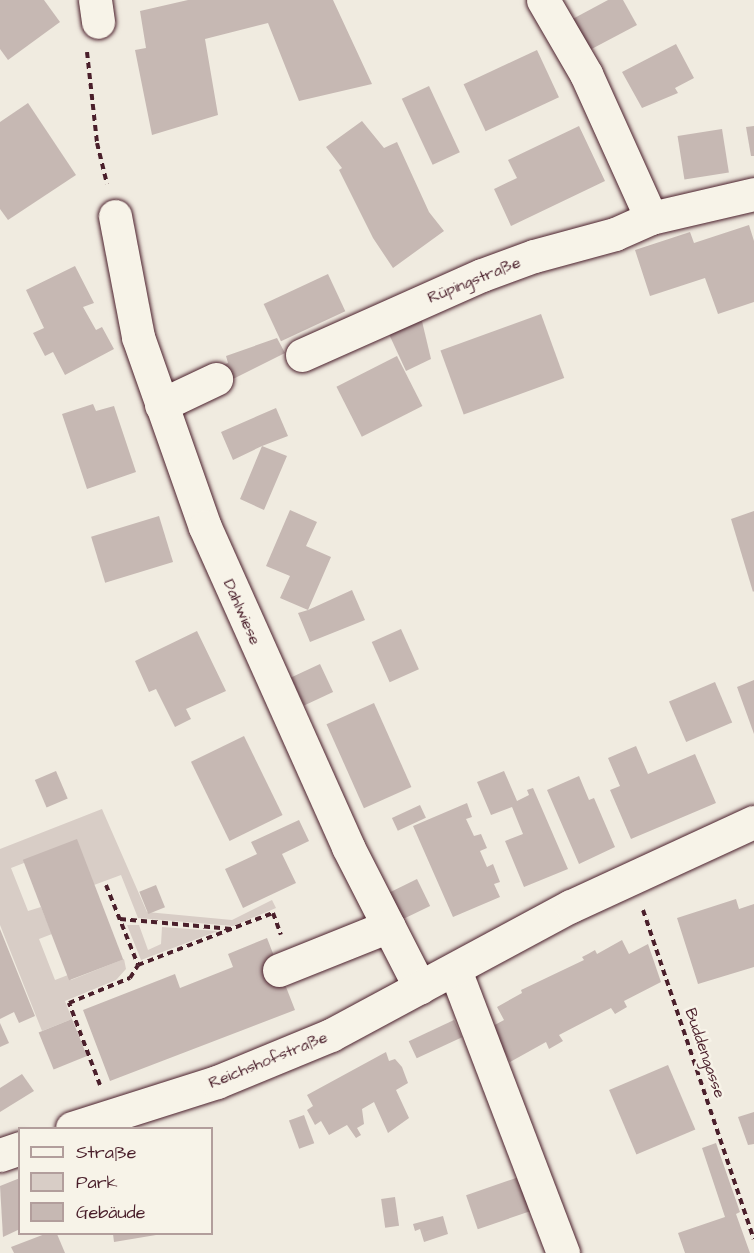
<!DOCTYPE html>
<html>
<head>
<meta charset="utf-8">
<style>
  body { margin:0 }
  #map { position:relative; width:754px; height:1253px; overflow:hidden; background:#f0ebe0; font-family:"Architects Daughter",sans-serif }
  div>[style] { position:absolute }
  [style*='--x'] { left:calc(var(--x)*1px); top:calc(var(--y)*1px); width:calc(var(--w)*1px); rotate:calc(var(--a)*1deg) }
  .green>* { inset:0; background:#d8cdc6 }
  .building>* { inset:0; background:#c6b8b3; transform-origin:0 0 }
  .path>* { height:4px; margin-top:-2px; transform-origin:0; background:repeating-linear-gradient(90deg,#4a1f2b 0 6px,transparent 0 10.5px) }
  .roads { filter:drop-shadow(0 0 2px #4a1f2b) drop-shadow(0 0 2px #4a1f2b) }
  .minor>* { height:33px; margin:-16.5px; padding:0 16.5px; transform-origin:16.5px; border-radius:16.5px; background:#f7f3e8 }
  span { translate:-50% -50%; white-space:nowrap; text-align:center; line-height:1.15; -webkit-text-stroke:5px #f7f3e8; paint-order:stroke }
  .street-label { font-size:16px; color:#4a1f2b }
  .legend { position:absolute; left:18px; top:1127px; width:195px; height:108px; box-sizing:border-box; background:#f7f3e8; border:2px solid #b29e9c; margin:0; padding:8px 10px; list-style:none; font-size:18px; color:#4a1f2b }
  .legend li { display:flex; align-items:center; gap:12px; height:30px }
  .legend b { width:30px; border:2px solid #b29e9c }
</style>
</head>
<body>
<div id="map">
  <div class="green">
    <div style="clip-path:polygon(102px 809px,147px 912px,232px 920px,272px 900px,276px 908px,233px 926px,138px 918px,121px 875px,94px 885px,24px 863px,11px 868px,28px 911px,41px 907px,52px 934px,39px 939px,55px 980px,68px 975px,71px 980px,124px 959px,126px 969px,116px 980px,65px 1001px,72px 1019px,42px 1031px,0 925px,0 849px)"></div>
    <div style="clip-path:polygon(127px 925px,139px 925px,148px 950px,161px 944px,162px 927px,218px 931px,141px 960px)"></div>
  </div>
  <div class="building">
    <div style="clip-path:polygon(0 0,44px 0,60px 22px,8px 60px,0 49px)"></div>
    <div style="clip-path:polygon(188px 0,333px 0,372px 84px,299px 101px,268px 23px,205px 39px,218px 115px,152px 135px,135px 50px,146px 48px,140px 11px)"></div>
    <div style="clip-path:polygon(608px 0,623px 0,637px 25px,584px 53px,567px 22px)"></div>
    <div style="clip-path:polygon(676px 44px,694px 78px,675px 88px,678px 93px,642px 108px,622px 72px)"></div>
    <div style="left:537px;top:50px;width:52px;height:81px;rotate:65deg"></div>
    <div style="left:429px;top:86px;width:73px;height:30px;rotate:65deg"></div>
    <div style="clip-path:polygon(28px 103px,76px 175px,8px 220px,0 209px,0 122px)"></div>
    <div style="clip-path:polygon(362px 121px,384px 148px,397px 142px,429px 212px,444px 231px,393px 268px,373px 238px,339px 170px,342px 168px,326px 147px)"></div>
    <div style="clip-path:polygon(579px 126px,605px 181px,511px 226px,494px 189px,517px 178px,508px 160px)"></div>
    <div style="clip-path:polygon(754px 126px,754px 156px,751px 156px,746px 127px)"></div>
    <div style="left:722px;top:129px;width:44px;height:45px;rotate:81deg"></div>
    <div style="clip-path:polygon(749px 225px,754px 241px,754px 302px,718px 314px,705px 278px,650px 296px,635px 250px,690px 232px,694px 243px)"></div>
    <div style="clip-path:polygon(75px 266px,94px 303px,83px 307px,96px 330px,102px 327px,114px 349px,65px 375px,53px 352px,45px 356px,33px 333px,44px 328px,26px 290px)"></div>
    <div style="left:328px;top:274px;width:41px;height:71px;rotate:65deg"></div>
    <div style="left:541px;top:314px;width:68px;height:107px;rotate:70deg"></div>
    <div style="clip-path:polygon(421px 317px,431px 359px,406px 371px,388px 332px)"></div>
    <div style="clip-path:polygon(277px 338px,285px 353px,227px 382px,219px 367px,228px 363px,226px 356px)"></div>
    <div style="left:397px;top:356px;width:56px;height:68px;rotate:63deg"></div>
    <div style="clip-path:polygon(93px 404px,96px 411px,114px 406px,136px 472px,87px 489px,62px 414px)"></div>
    <div style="clip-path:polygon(276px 408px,288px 436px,262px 446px,287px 456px,264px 510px,240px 499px,262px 446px,233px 460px,221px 432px)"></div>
    <div style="clip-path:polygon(290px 510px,317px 522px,306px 546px,331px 557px,308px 610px,352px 590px,365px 620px,310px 642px,298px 613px,308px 610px,280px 598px,290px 576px,266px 566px)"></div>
    <div style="clip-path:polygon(754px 511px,754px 591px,753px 592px,731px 519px)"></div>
    <div style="left:159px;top:516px;width:48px;height:71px;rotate:73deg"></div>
    <div style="left:401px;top:629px;width:44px;height:32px;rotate:66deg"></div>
    <div style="clip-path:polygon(197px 631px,226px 691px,186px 709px,191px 719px,175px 727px,156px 689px,149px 692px,135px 661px)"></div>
    <div style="left:320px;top:664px;width:31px;height:32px;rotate:65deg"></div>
    <div style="clip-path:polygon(754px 680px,754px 734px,737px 687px)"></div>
    <div style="left:715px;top:682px;width:44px;height:50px;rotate:67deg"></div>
    <div style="left:374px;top:703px;width:92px;height:52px;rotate:66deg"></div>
    <div style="left:244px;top:736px;width:88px;height:59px;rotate:64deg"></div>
    <div style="clip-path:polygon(636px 746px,648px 774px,695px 754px,716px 803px,631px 839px,610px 790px,620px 786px,608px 758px)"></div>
    <div style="left:56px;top:771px;width:30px;height:23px;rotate:67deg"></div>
    <div style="clip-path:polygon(504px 771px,517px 801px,529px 795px,527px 790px,533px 788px,568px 869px,524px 887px,505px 841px,523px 834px,512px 807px,491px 815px,477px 782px)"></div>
    <div style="clip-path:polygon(579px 776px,589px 800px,594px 798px,615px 847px,579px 864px,547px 790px)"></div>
    <div style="clip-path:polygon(467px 803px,472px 817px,466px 819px,474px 836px,481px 834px,487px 848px,480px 851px,487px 867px,493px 864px,500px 882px,494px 884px,500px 897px,453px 917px,413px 826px)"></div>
    <div style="left:420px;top:805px;width:14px;height:31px;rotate:65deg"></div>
    <div style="clip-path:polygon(299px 820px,309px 841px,282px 854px,296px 883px,243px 908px,225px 869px,257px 854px,251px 842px)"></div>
    <div style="left:77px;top:839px;width:129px;height:58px;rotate:69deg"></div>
    <div style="left:417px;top:879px;width:30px;height:30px;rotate:64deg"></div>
    <div style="left:156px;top:885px;width:24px;height:18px;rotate:68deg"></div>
    <div style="clip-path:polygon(736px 899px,739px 909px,754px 904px,754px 967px,698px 984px,677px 918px)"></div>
    <div style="clip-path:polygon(0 929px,35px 1016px,19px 1023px,14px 1012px,0 1019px)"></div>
    <div style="clip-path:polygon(267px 938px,295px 1010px,110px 1081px,83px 1010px,175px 974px,180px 988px,233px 967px,228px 954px)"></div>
    <div style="clip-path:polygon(622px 940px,629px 954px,648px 944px,661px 982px,624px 1001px,627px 1007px,615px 1014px,611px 1008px,559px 1035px,563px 1041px,549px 1049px,546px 1042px,510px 1062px,491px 1027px,504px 1020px,497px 1007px,522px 993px,521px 990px,584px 960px,582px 957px,588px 954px,595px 950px,597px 954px)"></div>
    <div style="left:72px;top:1019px;width:40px;height:36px;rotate:68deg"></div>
    <div style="left:454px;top:1020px;width:19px;height:50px;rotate:65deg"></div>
    <div style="clip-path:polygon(0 1023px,9px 1043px,0 1047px)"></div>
    <div style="clip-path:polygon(386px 1052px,389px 1061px,395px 1059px,402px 1067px,408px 1083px,396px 1090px,409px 1118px,388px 1133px,374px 1102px,362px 1109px,364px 1124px,357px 1128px,361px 1135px,356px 1138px,347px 1125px,329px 1135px,321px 1121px,315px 1125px,307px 1110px,313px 1106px,307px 1095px)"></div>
    <div style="left:668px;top:1065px;width:70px;height:64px;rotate:67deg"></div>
    <div style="clip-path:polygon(22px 1074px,34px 1091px,0 1112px,0 1088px)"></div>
    <div style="clip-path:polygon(754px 1112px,754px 1144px,748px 1145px,738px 1117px)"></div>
    <div style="left:304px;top:1115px;width:30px;height:16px;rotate:70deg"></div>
    <div style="clip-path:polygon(716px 1143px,740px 1212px,736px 1214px,750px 1253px,685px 1253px,678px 1233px,725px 1217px,702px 1148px)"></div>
    <div style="left:519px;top:1177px;width:36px;height:56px;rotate:71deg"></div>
    <div style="clip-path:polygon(20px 1178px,20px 1229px,3px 1237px,0 1186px)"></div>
    <div style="left:395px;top:1197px;width:29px;height:14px;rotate:82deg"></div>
    <div style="clip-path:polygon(443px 1216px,448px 1234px,424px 1242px,420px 1229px,415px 1231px,413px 1224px)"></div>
    <div style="clip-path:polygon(45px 1234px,57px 1234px,65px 1253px,14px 1253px,11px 1247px)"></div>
    <div style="clip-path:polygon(113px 1234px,156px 1234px,156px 1235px,114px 1242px)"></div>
  </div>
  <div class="path">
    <div style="--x:87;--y:52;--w:92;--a:83.7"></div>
    <div style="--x:97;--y:143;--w:42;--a:76.3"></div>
    <div style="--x:106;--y:885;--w:86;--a:68.2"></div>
    <div style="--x:643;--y:910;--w:347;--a:71.4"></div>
    <div style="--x:120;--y:919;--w:112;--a:5.1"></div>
    <div style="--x:100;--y:1085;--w:88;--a:-110.7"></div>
    <div style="--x:69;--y:1003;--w:66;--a:-22.3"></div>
    <div style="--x:130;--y:978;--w:15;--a:-58"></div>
    <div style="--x:138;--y:965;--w:145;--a:-21.1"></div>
    <div style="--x:273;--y:913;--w:23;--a:70"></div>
  </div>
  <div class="roads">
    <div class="minor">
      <div style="--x:95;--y:0;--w:22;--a:82"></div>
      <div style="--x:543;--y:0;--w:86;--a:59.8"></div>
      <div style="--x:586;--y:74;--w:158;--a:65.7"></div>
      <div style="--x:115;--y:216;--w:123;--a:79.2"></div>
      <div style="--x:138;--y:337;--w:201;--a:70.6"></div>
      <div style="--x:205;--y:527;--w:350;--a:65.9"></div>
      <div style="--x:348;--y:847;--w:158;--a:62.9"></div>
      <div style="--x:302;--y:355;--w:197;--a:-24"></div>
      <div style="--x:482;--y:275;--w:55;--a:-20.1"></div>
      <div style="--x:534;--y:256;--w:84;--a:-15.2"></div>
      <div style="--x:615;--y:234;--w:39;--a:-24"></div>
      <div style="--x:651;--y:218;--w:106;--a:-13.1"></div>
      <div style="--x:161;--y:405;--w:61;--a:-25.3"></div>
      <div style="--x:279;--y:970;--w:118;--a:-21.8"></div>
      <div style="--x:455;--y:970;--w:303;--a:69.1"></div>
      <div style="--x:72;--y:1128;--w:152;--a:-17.6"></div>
      <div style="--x:217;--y:1082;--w:123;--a:-22.4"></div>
      <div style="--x:331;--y:1035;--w:272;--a:-28.3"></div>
      <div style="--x:571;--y:906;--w:201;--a:-24.7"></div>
      <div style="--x:0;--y:1155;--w:21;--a:-19"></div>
    </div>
  </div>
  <div class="street-label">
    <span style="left:474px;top:280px;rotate:-22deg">Rüpingstraße</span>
    <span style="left:242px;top:612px;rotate:66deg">Dahlwiese</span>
    <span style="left:705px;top:1053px;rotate:71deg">Buddengasse</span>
    <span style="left:268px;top:1060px;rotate:-22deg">Reichshofstraße</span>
  </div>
  <ul class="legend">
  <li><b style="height:8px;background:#f7f3e8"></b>Straße</li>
  <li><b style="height:16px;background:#d8cdc6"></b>Park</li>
  <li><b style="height:16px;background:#c6b8b3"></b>Gebäude</li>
  </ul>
</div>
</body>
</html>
